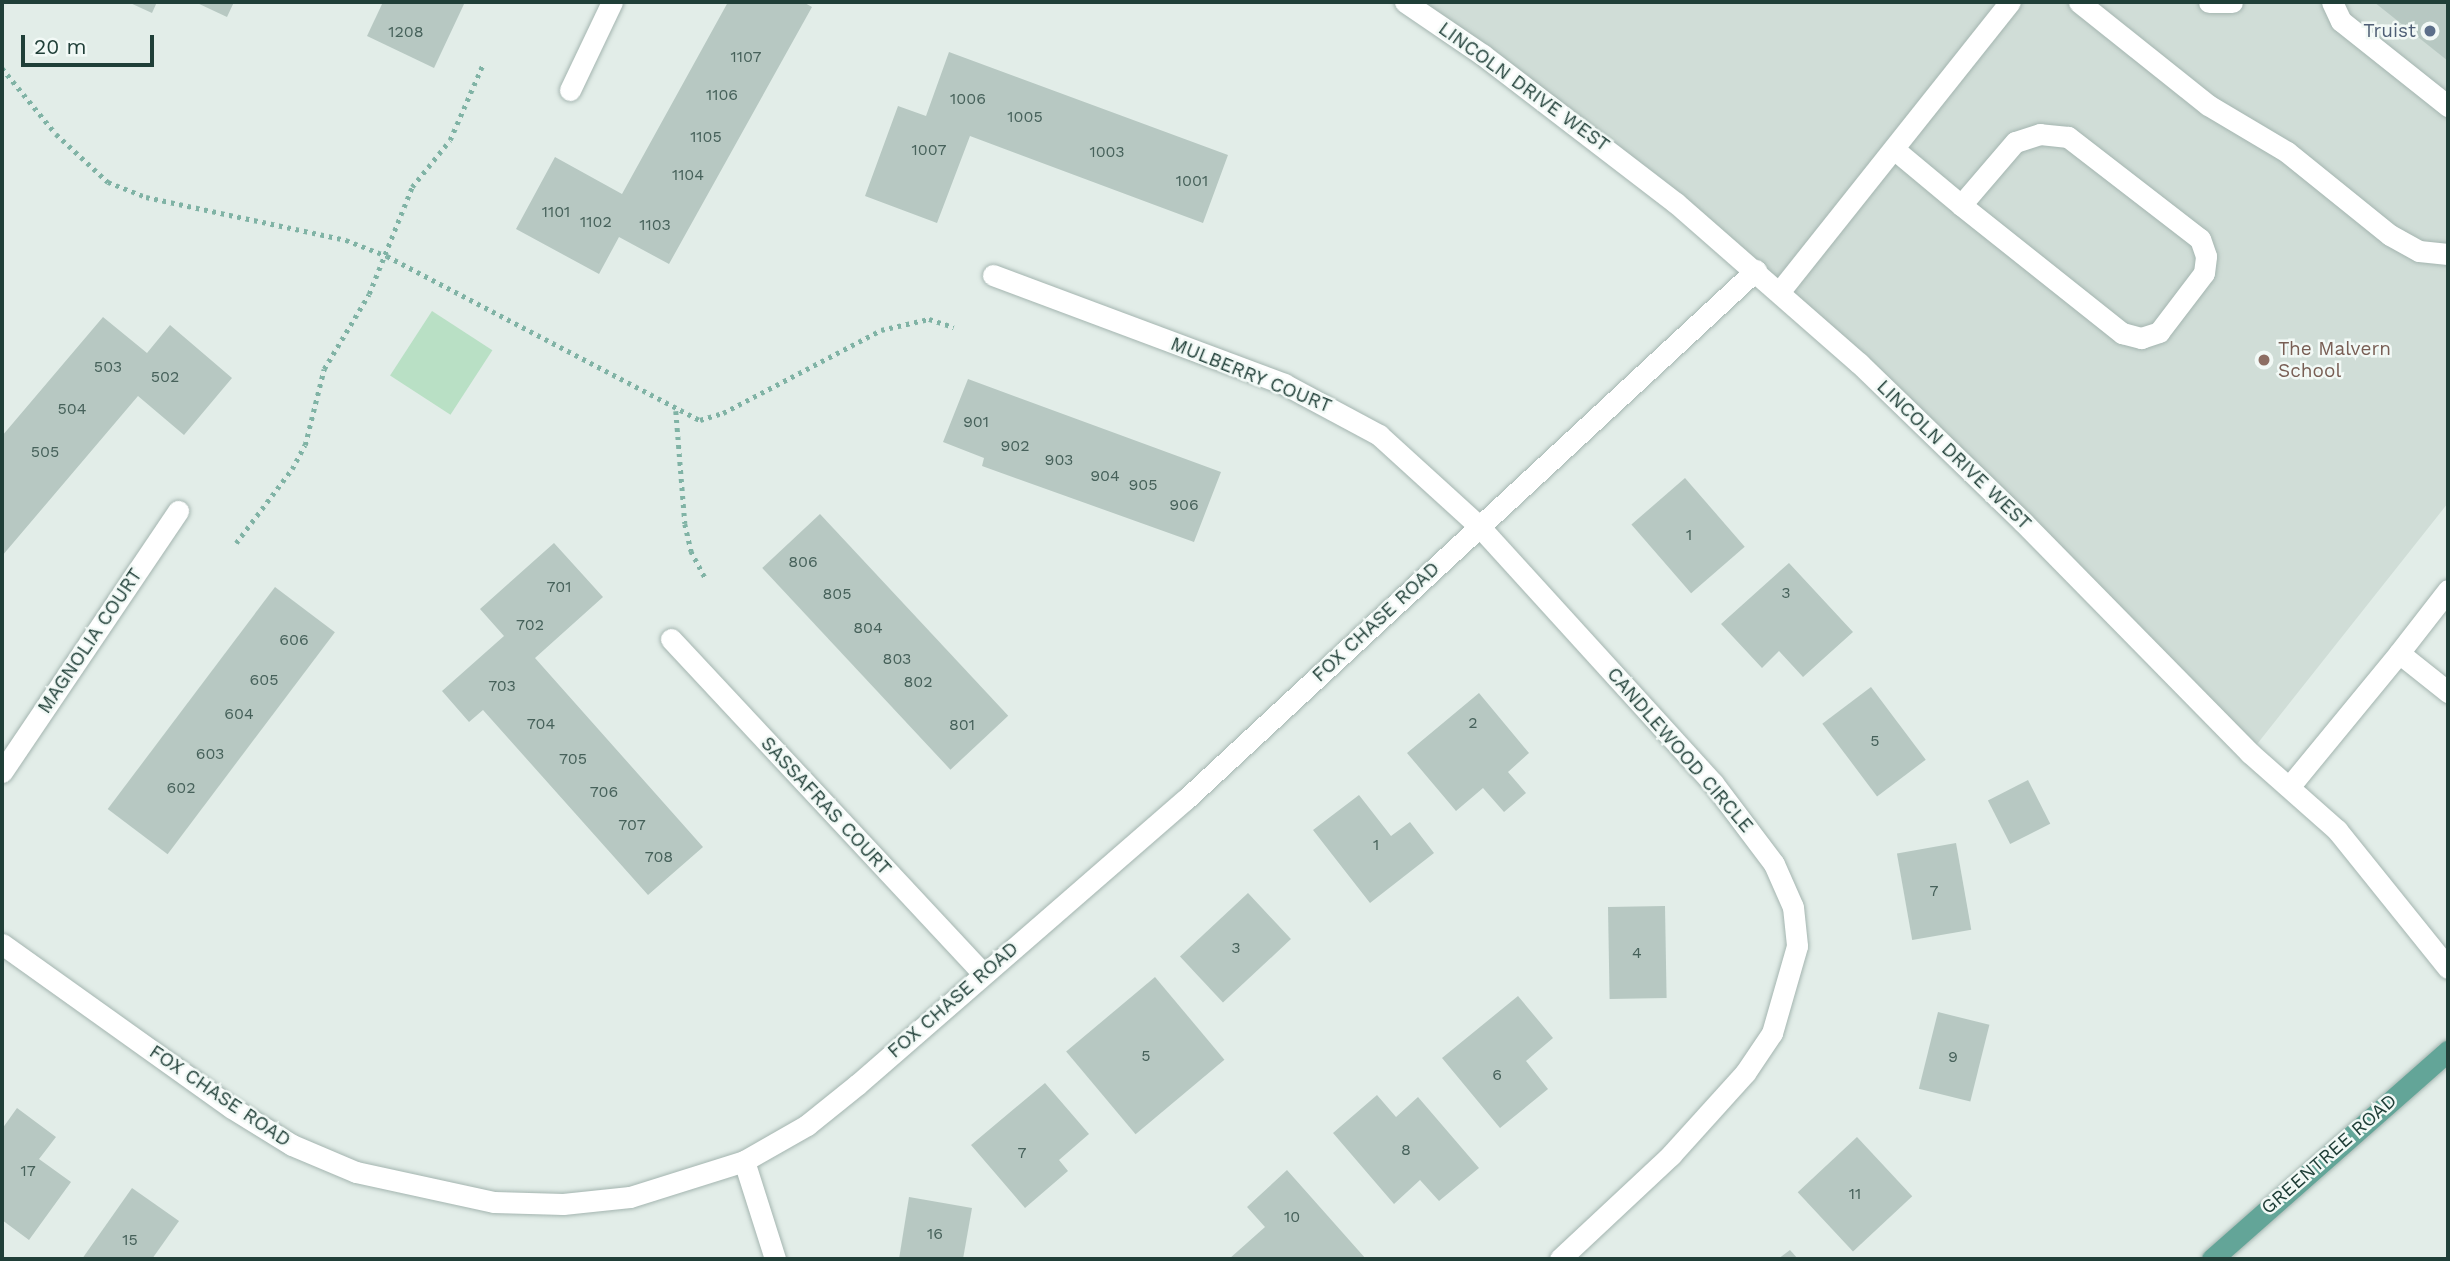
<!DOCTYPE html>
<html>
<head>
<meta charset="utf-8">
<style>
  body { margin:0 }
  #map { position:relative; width:2450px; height:1261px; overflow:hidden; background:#e2ede8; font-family:"Work Sans",sans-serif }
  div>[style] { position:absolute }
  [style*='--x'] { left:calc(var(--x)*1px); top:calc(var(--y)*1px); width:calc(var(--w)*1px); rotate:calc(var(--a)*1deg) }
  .built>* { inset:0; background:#d0ddd7 }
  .green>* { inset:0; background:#b9e0c5; transform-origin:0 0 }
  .building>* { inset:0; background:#b7c8c2; transform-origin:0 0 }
  .path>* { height:4.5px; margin-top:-2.25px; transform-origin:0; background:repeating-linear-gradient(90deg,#80b3a5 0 3.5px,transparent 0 8.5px) }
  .roads { filter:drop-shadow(0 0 2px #a4b5b0) drop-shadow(0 0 2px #a4b5b0) }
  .service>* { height:21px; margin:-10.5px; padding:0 10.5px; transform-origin:10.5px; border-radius:10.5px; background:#fff }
  .minor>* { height:21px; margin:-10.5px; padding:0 10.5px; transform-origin:10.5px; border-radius:10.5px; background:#fff }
  .tertiary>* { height:21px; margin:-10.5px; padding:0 10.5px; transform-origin:10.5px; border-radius:10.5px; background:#fff }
  .primary>* { height:21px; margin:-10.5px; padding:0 10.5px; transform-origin:10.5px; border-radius:10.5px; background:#63a598 }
  .dots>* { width:19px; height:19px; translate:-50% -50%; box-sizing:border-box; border:4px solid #f2f9f6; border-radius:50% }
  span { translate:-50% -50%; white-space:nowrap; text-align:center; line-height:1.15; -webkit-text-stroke:5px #f2f9f6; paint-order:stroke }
  .number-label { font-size:16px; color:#46615a }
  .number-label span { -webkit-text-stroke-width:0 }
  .service-label { font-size:19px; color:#4e5e75 }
  .right { translate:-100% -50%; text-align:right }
  .street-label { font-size:19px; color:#203f38 }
  .education-label { font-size:19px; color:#785e54 }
  .left { translate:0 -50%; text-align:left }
  .frame { position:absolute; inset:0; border:4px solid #203f38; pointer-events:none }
  .scale { position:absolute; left:21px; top:35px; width:133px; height:32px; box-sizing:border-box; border:4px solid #203f38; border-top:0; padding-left:9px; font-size:21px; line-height:24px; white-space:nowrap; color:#203f38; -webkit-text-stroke:5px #f2f9f6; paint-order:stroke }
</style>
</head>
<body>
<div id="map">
  <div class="built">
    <div style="clip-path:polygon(1405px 2px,2448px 2px,2448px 503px,2250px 753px,1780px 291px)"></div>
  </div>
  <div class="green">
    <div style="left:432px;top:311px;width:72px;height:77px;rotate:33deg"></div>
  </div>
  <div class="building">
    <div style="clip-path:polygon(128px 2px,157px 2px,152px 13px)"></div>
    <div style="clip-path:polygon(195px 2px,234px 2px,227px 17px)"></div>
    <div style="clip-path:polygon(383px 2px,465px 2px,434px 68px,367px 36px)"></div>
    <div style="clip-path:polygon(728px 2px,803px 2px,812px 7px,669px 264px,619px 237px,599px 274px,516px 229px,555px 157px,622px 194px)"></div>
    <div style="clip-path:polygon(2374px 2px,2448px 2px,2448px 61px)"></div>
    <div style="clip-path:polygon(949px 52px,1228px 155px,1203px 223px,970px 136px,937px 223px,865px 196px,898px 106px,926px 116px)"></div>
    <div style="clip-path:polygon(103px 317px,147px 353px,170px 325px,232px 378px,184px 435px,138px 396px,2px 556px,2px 436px)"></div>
    <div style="clip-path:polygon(968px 379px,1221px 472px,1194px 542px,982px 466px,984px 458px,943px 442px)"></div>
    <div style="left:1685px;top:478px;width:91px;height:71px;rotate:49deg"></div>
    <div style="left:820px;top:514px;width:276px;height:79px;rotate:47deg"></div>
    <div style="clip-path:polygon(554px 543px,603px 597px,535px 658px,703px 847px,648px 895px,483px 710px,469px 722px,442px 691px,504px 636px,480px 609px)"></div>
    <div style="clip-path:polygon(1789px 563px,1853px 632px,1803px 677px,1779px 651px,1762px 668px,1721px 624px)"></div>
    <div style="left:275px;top:587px;width:75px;height:278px;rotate:37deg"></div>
    <div style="left:1871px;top:687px;width:91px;height:61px;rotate:53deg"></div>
    <div style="clip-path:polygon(1479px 693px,1529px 753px,1508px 772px,1526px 793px,1504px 812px,1483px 788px,1456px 811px,1407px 753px)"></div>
    <div style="left:2028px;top:780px;width:49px;height:45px;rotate:63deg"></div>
    <div style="clip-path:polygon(1359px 795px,1391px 836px,1410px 822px,1434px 853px,1370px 903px,1313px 830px)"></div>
    <div style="left:1956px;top:843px;width:88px;height:60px;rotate:80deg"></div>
    <div style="left:1248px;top:893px;width:63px;height:93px;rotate:47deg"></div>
    <div style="left:1665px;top:906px;width:92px;height:57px;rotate:89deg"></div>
    <div style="left:1155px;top:977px;width:108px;height:116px;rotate:50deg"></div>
    <div style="clip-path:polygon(1518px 996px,1553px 1038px,1526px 1061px,1548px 1089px,1500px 1128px,1442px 1058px)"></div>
    <div style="left:1938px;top:1012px;width:53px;height:79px;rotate:14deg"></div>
    <div style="clip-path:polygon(1045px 1083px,1089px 1134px,1059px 1160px,1068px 1171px,1025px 1208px,971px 1145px)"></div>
    <div style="clip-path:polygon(1377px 1095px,1396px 1117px,1418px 1097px,1479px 1168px,1439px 1201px,1420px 1180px,1394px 1204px,1333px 1133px)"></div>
    <div style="clip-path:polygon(17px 1108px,56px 1137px,39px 1159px,71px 1182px,29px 1240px,2px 1220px,2px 1129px)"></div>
    <div style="left:1857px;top:1137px;width:81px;height:81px;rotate:47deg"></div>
    <div style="clip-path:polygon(1287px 1170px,1366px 1259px,1229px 1259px,1265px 1227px,1247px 1207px)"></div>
    <div style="clip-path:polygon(132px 1188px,179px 1221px,152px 1259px,82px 1259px)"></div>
    <div style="clip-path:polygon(909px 1197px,972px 1208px,963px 1259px,899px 1259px)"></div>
    <div style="clip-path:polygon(1790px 1250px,1798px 1259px,1778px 1259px)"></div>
  </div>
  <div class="path">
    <div style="--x:2;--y:68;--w:85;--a:50.7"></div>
    <div style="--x:56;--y:134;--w:71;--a:42.7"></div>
    <div style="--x:108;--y:182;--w:41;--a:21.5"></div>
    <div style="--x:146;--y:197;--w:205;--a:12.1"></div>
    <div style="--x:346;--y:240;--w:44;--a:21.3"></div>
    <div style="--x:387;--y:256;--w:353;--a:27.7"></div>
    <div style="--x:700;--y:420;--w:24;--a:-17"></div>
    <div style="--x:723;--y:413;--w:178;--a:-27.7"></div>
    <div style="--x:881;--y:330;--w:49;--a:-12.9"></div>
    <div style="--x:929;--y:319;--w:26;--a:18"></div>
    <div style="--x:676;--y:411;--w:113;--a:85.4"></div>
    <div style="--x:685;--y:524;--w:28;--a:77"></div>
    <div style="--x:691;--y:551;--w:32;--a:62"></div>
    <div style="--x:236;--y:543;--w:93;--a:-52.9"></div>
    <div style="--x:292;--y:469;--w:27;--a:-62"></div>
    <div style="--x:305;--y:445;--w:78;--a:-76"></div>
    <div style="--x:324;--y:369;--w:87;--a:-59"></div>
    <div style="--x:369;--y:294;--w:115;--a:-68.1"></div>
    <div style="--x:412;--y:187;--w:60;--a:-51"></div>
    <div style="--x:450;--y:140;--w:83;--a:-66.5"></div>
  </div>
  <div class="roads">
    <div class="service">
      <div style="--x:2079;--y:2;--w:165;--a:38.6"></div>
      <div style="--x:2208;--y:105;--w:92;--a:30.7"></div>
      <div style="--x:2287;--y:152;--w:132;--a:38.9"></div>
      <div style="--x:2390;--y:235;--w:33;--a:29"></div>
      <div style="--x:2419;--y:251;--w:29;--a:6"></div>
      <div style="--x:2209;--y:2;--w:23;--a:0"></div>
      <div style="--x:2332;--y:2;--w:21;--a:65"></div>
      <div style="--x:2341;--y:21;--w:137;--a:38.5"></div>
      <div style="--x:1895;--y:150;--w:86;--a:39.8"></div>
      <div style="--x:1961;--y:205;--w:206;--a:38.5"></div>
      <div style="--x:2122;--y:333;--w:20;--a:15"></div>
      <div style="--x:2141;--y:338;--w:19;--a:-18"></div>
      <div style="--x:2159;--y:332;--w:74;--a:-52.7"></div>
      <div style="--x:2204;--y:273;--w:17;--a:-83"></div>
      <div style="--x:2206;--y:256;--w:18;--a:-109"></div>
      <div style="--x:2200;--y:239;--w:167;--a:-142.3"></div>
      <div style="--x:2068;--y:137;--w:28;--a:-174"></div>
      <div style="--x:2040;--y:134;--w:26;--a:162"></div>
      <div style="--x:2015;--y:142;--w:83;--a:130.6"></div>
      <div style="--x:1780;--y:291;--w:369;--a:-51.5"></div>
      <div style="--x:2448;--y:590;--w:80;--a:127.9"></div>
      <div style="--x:2399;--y:653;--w:63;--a:38.5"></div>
      <div style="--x:2289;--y:787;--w:173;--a:-50.6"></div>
    </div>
    <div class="minor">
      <div style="--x:570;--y:90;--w:98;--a:-64.5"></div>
      <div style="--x:993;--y:275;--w:311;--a:20.5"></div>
      <div style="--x:1284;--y:384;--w:108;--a:28.2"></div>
      <div style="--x:1379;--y:435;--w:135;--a:42.3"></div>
      <div style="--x:1479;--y:526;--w:348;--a:47.7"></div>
      <div style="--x:1713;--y:783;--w:101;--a:53"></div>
      <div style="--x:1774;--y:864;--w:47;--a:66.2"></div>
      <div style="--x:1793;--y:907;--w:39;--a:84"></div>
      <div style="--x:1797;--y:946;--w:91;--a:106"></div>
      <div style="--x:1772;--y:1033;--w:48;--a:124"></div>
      <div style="--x:1745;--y:1073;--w:110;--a:132.1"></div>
      <div style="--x:1671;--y:1155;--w:152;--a:136.9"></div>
      <div style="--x:671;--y:639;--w:456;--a:47"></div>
      <div style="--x:2;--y:772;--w:315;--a:-56"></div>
      <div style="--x:2;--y:944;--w:282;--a:35.5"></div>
      <div style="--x:232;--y:1108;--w:70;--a:31.7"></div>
      <div style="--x:292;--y:1145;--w:69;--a:22.9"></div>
      <div style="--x:356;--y:1172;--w:141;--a:12.3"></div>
      <div style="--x:494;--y:1202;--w:69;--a:1.7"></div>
      <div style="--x:563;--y:1204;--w:67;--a:-6"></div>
      <div style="--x:630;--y:1197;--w:120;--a:-17.5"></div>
      <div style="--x:744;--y:1161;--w:73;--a:-29.7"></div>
      <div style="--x:807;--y:1125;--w:65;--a:-38.8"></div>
      <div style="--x:858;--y:1084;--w:433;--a:-41"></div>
      <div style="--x:1185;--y:800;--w:779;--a:-42.87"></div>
      <div style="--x:744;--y:1161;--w:103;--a:72.4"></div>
    </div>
    <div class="tertiary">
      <div style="--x:1405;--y:2;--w:94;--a:34.2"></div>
      <div style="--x:1483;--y:55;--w:243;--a:37.5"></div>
      <div style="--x:1676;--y:203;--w:243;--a:41.2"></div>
      <div style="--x:1859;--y:363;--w:228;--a:44.1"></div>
      <div style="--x:2023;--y:522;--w:324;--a:45.5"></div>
      <div style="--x:2250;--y:753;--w:116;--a:41.5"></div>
      <div style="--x:2337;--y:830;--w:177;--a:51.2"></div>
    </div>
    <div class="primary">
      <div style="--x:2212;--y:1259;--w:315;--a:-41.4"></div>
    </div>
  </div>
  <div class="dots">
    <div style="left:2430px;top:31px;background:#5c6f8a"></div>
    <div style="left:2264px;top:360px;background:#8d6e63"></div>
  </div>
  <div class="number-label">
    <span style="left:406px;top:32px">1208</span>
    <span style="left:746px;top:57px">1107</span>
    <span style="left:722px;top:95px">1106</span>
    <span style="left:968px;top:99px">1006</span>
    <span style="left:1025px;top:117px">1005</span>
    <span style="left:706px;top:137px">1105</span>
    <span style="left:929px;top:150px">1007</span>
    <span style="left:1107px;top:152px">1003</span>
    <span style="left:688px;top:175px">1104</span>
    <span style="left:1192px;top:181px">1001</span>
    <span style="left:556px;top:212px">1101</span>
    <span style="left:596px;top:222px">1102</span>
    <span style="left:655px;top:225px">1103</span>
    <span style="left:108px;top:367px">503</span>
    <span style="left:165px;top:377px">502</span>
    <span style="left:72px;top:409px">504</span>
    <span style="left:976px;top:422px">901</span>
    <span style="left:1015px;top:446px">902</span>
    <span style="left:45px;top:452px">505</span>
    <span style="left:1059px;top:460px">903</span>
    <span style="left:1105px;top:476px">904</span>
    <span style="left:1143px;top:485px">905</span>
    <span style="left:1184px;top:505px">906</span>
    <span style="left:1689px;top:535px">1</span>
    <span style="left:803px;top:562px">806</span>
    <span style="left:559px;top:587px">701</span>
    <span style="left:1786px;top:593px">3</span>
    <span style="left:837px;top:594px">805</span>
    <span style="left:530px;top:625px">702</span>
    <span style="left:868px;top:628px">804</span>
    <span style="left:294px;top:640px">606</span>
    <span style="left:897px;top:659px">803</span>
    <span style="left:264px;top:680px">605</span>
    <span style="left:918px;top:682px">802</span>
    <span style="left:502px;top:686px">703</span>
    <span style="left:239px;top:714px">604</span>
    <span style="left:1473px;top:723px">2</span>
    <span style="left:541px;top:724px">704</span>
    <span style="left:962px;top:725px">801</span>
    <span style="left:1875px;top:741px">5</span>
    <span style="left:210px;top:754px">603</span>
    <span style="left:573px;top:759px">705</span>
    <span style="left:181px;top:788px">602</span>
    <span style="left:604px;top:792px">706</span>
    <span style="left:632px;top:825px">707</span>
    <span style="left:1376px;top:845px">1</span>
    <span style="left:659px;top:857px">708</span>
    <span style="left:1934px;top:891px">7</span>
    <span style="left:1236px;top:948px">3</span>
    <span style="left:1637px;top:953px">4</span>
    <span style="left:1146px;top:1056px">5</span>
    <span style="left:1953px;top:1057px">9</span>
    <span style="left:1497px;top:1075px">6</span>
    <span style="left:1406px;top:1150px">8</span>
    <span style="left:1022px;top:1153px">7</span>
    <span style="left:28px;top:1171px">17</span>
    <span style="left:1855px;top:1194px">11</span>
    <span style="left:1292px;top:1217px">10</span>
    <span style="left:935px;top:1234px">16</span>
    <span style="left:130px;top:1240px">15</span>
  </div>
  <div class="service-label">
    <span class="right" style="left:2416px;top:31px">Truist</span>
  </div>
  <div class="street-label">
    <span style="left:1524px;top:87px;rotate:36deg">LINCOLN DRIVE WEST</span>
    <span style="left:1251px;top:375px;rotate:22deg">MULBERRY COURT</span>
    <span style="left:1954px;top:455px;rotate:44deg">LINCOLN DRIVE WEST</span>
    <span style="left:1376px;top:622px;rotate:-43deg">FOX CHASE ROAD</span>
    <span style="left:90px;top:641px;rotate:-56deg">MAGNOLIA COURT</span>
    <span style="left:1680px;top:750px;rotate:49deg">CANDLEWOOD CIRCLE</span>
    <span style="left:826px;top:806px;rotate:47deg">SASSAFRAS COURT</span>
    <span style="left:953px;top:1000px;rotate:-41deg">FOX CHASE ROAD</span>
    <span style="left:220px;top:1096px;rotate:34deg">FOX CHASE ROAD</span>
    <span style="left:2329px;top:1154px;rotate:-41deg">GREENTREE ROAD</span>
  </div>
  <div class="education-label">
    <span class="left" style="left:2278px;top:360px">The Malvern<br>School</span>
  </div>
  <div class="frame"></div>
  <div class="scale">20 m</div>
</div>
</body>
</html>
